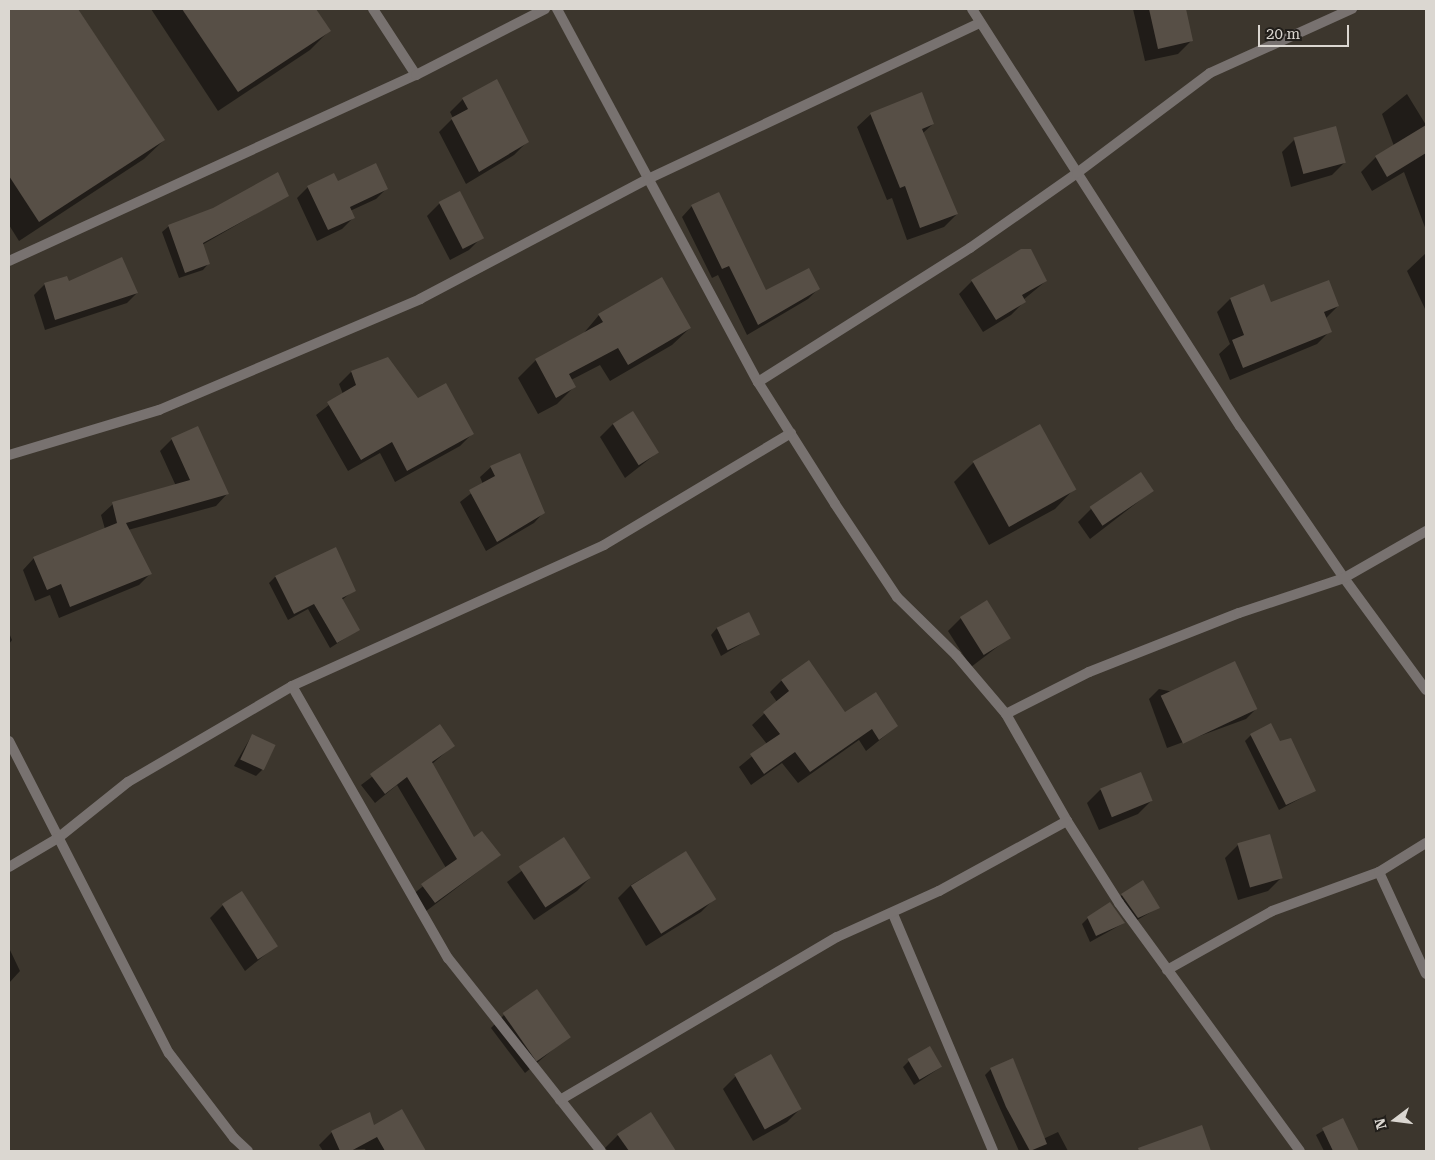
<!DOCTYPE html>
<html>
<head>
<meta charset="utf-8">
<style>
  body { margin:0 }
  #map { position:relative; width:1435px; height:1160px; overflow:hidden; background:#3c362d; font-family:"Roboto Serif",serif }
  div>[style] { position:absolute }
  [style*='--x'] { left:calc(var(--x)*1px); top:calc(var(--y)*1px); width:calc(var(--w)*1px); rotate:calc(var(--a)*1deg) }
  .shadow>* { inset:0; background:#0007 }
  .building>* { inset:0; background:#574f46; transform-origin:0 0 }
  .street>* { height:10px; margin:-5px; padding:0 5px; transform-origin:5px; border-radius:5px; background:#787270 }
  span { translate:-50% -50%; white-space:nowrap; text-align:center; line-height:1.15; -webkit-text-stroke:5px #211e1a; paint-order:stroke }
  .frame { position:absolute; inset:0; border:10px solid #dbd7d1; pointer-events:none }
  .north { position:absolute; left:1370px; top:1095px; width:50px; height:50px; -webkit-text-stroke:4px #211e1a; paint-order:stroke; rotate:255deg; font-size:14px; font-weight:700; line-height:20px; text-align:center; color:#dbd7d1 }
  .north::after { content:''; display:block; margin:auto; width:18px; height:22px; background:#dbd7d1; clip-path:polygon(50% 0,100% 100%,50% 72%,0 100%) }
  .scale { position:absolute; left:1258px; top:25px; width:91px; height:22px; box-sizing:border-box; border:2px solid #dbd7d1; border-top:0; padding-left:6px; font-size:15px; line-height:18px; white-space:nowrap; color:#dbd7d1; -webkit-text-stroke:4px #211e1a; paint-order:stroke }
</style>
</head>
<body>
<div id="map">
  <div class="shadow">
    <div style="clip-path:polygon(9px 9px,76px 9px,164px 140px,144px 159px,19px 241px,9px 225px)"></div>
    <div style="clip-path:polygon(151px 9px,315px 9px,329px 31px,310px 50px,218px 111px)"></div>
    <div style="clip-path:polygon(1133px 9px,1184px 9px,1191px 41px,1178px 54px,1145px 61px)"></div>
    <div style="clip-path:polygon(1407px 94px,1426px 125px,1426px 230px,1404px 172px,1372px 191px,1361px 172px,1376px 157px,1394px 146px,1382px 114px)"></div>
    <div style="clip-path:polygon(463px 99px,527px 142px,514px 155px,466px 184px,439px 132px,453px 118px,450px 112px)"></div>
    <div style="clip-path:polygon(871px 114px,933px 124px,923px 133px,957px 214px,944px 227px,907px 240px,892px 198px,887px 200px,857px 127px)"></div>
    <div style="clip-path:polygon(1295px 139px,1345px 162px,1332px 175px,1291px 187px,1282px 152px)"></div>
    <div style="clip-path:polygon(337px 183px,387px 188px,376px 199px,350px 211px,353px 218px,342px 229px,317px 241px,297px 198px,308px 187px)"></div>
    <div style="clip-path:polygon(287px 196px,202px 245px,209px 263px,203px 270px,179px 278px,162px 232px,169px 226px)"></div>
    <div style="clip-path:polygon(440px 203px,482px 237px,469px 250px,450px 260px,427px 216px)"></div>
    <div style="clip-path:polygon(692px 206px,766px 292px,818px 289px,808px 299px,747px 335px,718px 275px,712px 278px,682px 217px)"></div>
    <div style="clip-path:polygon(1426px 253px,1426px 311px,1407px 271px)"></div>
    <div style="clip-path:polygon(972px 281px,1046px 281px,1023px 300px,1024px 302px,1011px 315px,983px 332px,959px 294px)"></div>
    <div style="clip-path:polygon(68px 283px,137px 293px,127px 303px,45px 330px,34px 295px,45px 284px)"></div>
    <div style="clip-path:polygon(1263px 286px,1271px 304px,1338px 306px,1326px 318px,1330px 331px,1317px 344px,1230px 380px,1219px 354px,1230px 344px,1217px 312px,1230px 299px)"></div>
    <div style="clip-path:polygon(599px 315px,690px 328px,672px 345px,610px 381px,600px 365px,571px 380px,575px 386px,557px 404px,538px 414px,518px 378px,536px 360px,583px 334px)"></div>
    <div style="clip-path:polygon(351px 372px,418px 399px,472px 434px,460px 446px,395px 482px,380px 453px,348px 471px,316px 415px,343px 394px,339px 384px)"></div>
    <div style="clip-path:polygon(613px 424px,657px 453px,625px 478px,600px 437px)"></div>
    <div style="clip-path:polygon(172px 439px,227px 494px,216px 506px,128px 530px,150px 574px,139px 585px,59px 618px,50px 595px,35px 601px,23px 570px,34px 558px,105px 529px,101px 515px,113px 504px,176px 486px,160px 451px)"></div>
    <div style="clip-path:polygon(974px 462px,1074px 489px,1055px 509px,989px 545px,954px 482px)"></div>
    <div style="clip-path:polygon(491px 467px,544px 512px,534px 523px,486px 551px,460px 502px,483px 484px,480px 477px)"></div>
    <div style="clip-path:polygon(1152px 491px,1090px 539px,1078px 522px,1091px 509px)"></div>
    <div style="clip-path:polygon(335px 549px,354px 590px,342px 600px,358px 630px,330px 648px,308px 609px,288px 620px,269px 583px,275px 577px)"></div>
    <div style="clip-path:polygon(961px 618px,1009px 638px,971px 667px,948px 631px)"></div>
    <div style="clip-path:polygon(717px 628px,758px 634px,721px 656px,711px 635px)"></div>
    <div style="clip-path:polygon(9px 633px,12px 640px,9px 644px)"></div>
    <div style="clip-path:polygon(782px 680px,845px 714px,897px 726px,866px 751px,859px 740px,798px 783px,782px 763px,751px 785px,739px 767px,767px 744px,752px 725px,777px 702px,770px 692px)"></div>
    <div style="clip-path:polygon(1159px 689px,1256px 709px,1246px 719px,1167px 748px,1149px 699px)"></div>
    <div style="clip-path:polygon(440px 726px,454px 745px,432px 764px,474px 839px,500px 855px,425px 912px,412px 895px,446px 868px,397px 785px,375px 803px,361px 785px)"></div>
    <div style="clip-path:polygon(252px 735px,262px 770px,256px 776px,234px 766px)"></div>
    <div style="clip-path:polygon(1251px 735px,1279px 742px,1314px 791px,1279px 810px,1245px 741px)"></div>
    <div style="clip-path:polygon(1100px 790px,1151px 801px,1138px 814px,1099px 830px,1087px 803px)"></div>
    <div style="clip-path:polygon(1269px 836px,1281px 878px,1268px 891px,1238px 900px,1225px 858px,1238px 845px)"></div>
    <div style="clip-path:polygon(564px 839px,590px 878px,577px 891px,534px 920px,507px 882px)"></div>
    <div style="clip-path:polygon(686px 852px,714px 899px,701px 912px,646px 946px,618px 898px,631px 885px)"></div>
    <div style="clip-path:polygon(1122px 895px,1158px 908px,1132px 923px,1116px 901px)"></div>
    <div style="clip-path:polygon(223px 905px,277px 945px,245px 971px,210px 918px)"></div>
    <div style="clip-path:polygon(1088px 918px,1124px 923px,1090px 942px,1082px 924px)"></div>
    <div style="clip-path:polygon(9px 948px,20px 971px,9px 983px)"></div>
    <div style="clip-path:polygon(504px 1015px,569px 1036px,525px 1073px,491px 1028px)"></div>
    <div style="clip-path:polygon(909px 1061px,941px 1067px,914px 1085px,903px 1067px)"></div>
    <div style="clip-path:polygon(991px 1069px,1043px 1139px,1058px 1132px,1068px 1151px,1019px 1151px,985px 1075px)"></div>
    <div style="clip-path:polygon(736px 1076px,800px 1109px,787px 1122px,753px 1141px,723px 1089px)"></div>
    <div style="clip-path:polygon(401px 1110px,424px 1151px,366px 1151px,365px 1149px,323px 1151px,319px 1145px,332px 1132px,369px 1114px,373px 1127px)"></div>
    <div style="clip-path:polygon(651px 1114px,675px 1151px,608px 1151px,605px 1148px,618px 1135px)"></div>
    <div style="clip-path:polygon(1342px 1119px,1357px 1151px,1324px 1151px,1316px 1135px)"></div>
  </div>
  <div class="building">
    <div style="clip-path:polygon(9px 9px,78px 9px,165px 140px,39px 222px,9px 176px)"></div>
    <div style="clip-path:polygon(182px 9px,316px 9px,331px 31px,238px 92px)"></div>
    <div style="clip-path:polygon(1149px 9px,1186px 9px,1193px 41px,1158px 49px)"></div>
    <div style="clip-path:polygon(497px 79px,529px 142px,479px 172px,451px 118px,468px 109px,462px 98px)"></div>
    <div style="clip-path:polygon(922px 92px,934px 124px,922px 129px,958px 214px,920px 228px,905px 186px,900px 188px,870px 113px)"></div>
    <div style="clip-path:polygon(1426px 125px,1426px 153px,1387px 177px,1375px 156px)"></div>
    <div style="left:1336px;top:126px;width:38px;height:44px;rotate:75deg"></div>
    <div style="clip-path:polygon(376px 163px,388px 189px,350px 207px,355px 218px,328px 230px,307px 186px,334px 173px,338px 181px)"></div>
    <div style="clip-path:polygon(278px 172px,289px 196px,203px 243px,210px 264px,185px 273px,168px 225px,213px 208px)"></div>
    <div style="left:460px;top:191px;width:53px;height:24px;rotate:63deg"></div>
    <div style="clip-path:polygon(719px 192px,766px 290px,809px 268px,820px 289px,758px 325px,729px 266px,722px 269px,691px 205px)"></div>
    <div style="clip-path:polygon(1021px 249px,1031px 249px,1047px 281px,1022px 295px,1026px 302px,996px 320px,971px 280px)"></div>
    <div style="clip-path:polygon(122px 257px,138px 293px,55px 320px,44px 283px,67px 276px,69px 281px)"></div>
    <div style="clip-path:polygon(662px 277px,691px 328px,628px 365px,618px 348px,569px 374px,576px 387px,556px 398px,535px 359px,603px 322px,598px 314px)"></div>
    <div style="clip-path:polygon(1329px 280px,1339px 306px,1324px 312px,1332px 332px,1243px 368px,1232px 340px,1244px 335px,1230px 298px,1264px 284px,1271px 302px)"></div>
    <div style="clip-path:polygon(388px 357px,418px 398px,446px 383px,474px 434px,407px 471px,392px 442px,361px 460px,327px 402px,356px 385px,351px 371px)"></div>
    <div style="left:633px;top:411px;width:49px;height:24px;rotate:58deg"></div>
    <div style="left:1040px;top:424px;width:75px;height:77px;rotate:61deg"></div>
    <div style="clip-path:polygon(198px 426px,229px 494px,126px 523px,152px 574px,70px 607px,61px 584px,47px 590px,33px 557px,117px 523px,112px 502px,190px 480px,171px 438px)"></div>
    <div style="clip-path:polygon(520px 453px,545px 513px,497px 542px,469px 490px,495px 476px,490px 466px)"></div>
    <div style="left:1141px;top:472px;width:23px;height:62px;rotate:56deg"></div>
    <div style="clip-path:polygon(336px 547px,356px 591px,342px 598px,360px 630px,337px 643px,314px 604px,294px 614px,275px 576px)"></div>
    <div style="left:987px;top:600px;width:45px;height:32px;rotate:58deg"></div>
    <div style="left:749px;top:612px;width:25px;height:36px;rotate:64deg"></div>
    <div style="clip-path:polygon(809px 660px,845px 712px,876px 692px,898px 726px,879px 740px,872px 729px,810px 772px,795px 752px,764px 774px,750px 754px,780px 734px,763px 712px,789px 691px,781px 680px)"></div>
    <div style="left:1235px;top:661px;width:53px;height:82px;rotate:65deg"></div>
    <div style="clip-path:polygon(1271px 723px,1280px 741px,1291px 738px,1316px 791px,1286px 805px,1250px 734px)"></div>
    <div style="clip-path:polygon(440px 724px,455px 746px,432px 762px,474px 837px,482px 831px,501px 855px,435px 903px,421px 884px,457px 859px,407px 777px,385px 794px,370px 774px)"></div>
    <div style="left:252px;top:734px;width:26px;height:28px;rotate:25deg"></div>
    <div style="left:1141px;top:772px;width:31px;height:44px;rotate:68deg"></div>
    <div style="left:1270px;top:834px;width:46px;height:34px;rotate:74deg"></div>
    <div style="left:564px;top:837px;width:49px;height:54px;rotate:57deg"></div>
    <div style="left:686px;top:851px;width:57px;height:65px;rotate:58deg"></div>
    <div style="clip-path:polygon(1143px 880px,1160px 908px,1138px 918px,1121px 894px)"></div>
    <div style="left:242px;top:891px;width:66px;height:24px;rotate:57deg"></div>
    <div style="clip-path:polygon(1110px 902px,1125px 923px,1096px 936px,1087px 917px)"></div>
    <div style="left:537px;top:989px;width:59px;height:42px;rotate:55deg"></div>
    <div style="left:930px;top:1046px;width:24px;height:26px;rotate:60deg"></div>
    <div style="left:771px;top:1054px;width:63px;height:42px;rotate:61deg"></div>
    <div style="clip-path:polygon(1013px 1058px,1047px 1144px,1030px 1151px,1006px 1107px,990px 1068px)"></div>
    <div style="clip-path:polygon(402px 1109px,426px 1151px,385px 1151px,377px 1137px,351px 1151px,340px 1151px,331px 1131px,370px 1112px,374px 1125px)"></div>
    <div style="clip-path:polygon(651px 1112px,676px 1151px,629px 1151px,617px 1134px)"></div>
    <div style="clip-path:polygon(1343px 1118px,1359px 1151px,1333px 1151px,1322px 1128px)"></div>
    <div style="clip-path:polygon(1202px 1125px,1211px 1151px,1139px 1151px,1138px 1148px)"></div>
  </div>
  <div class="street">
    <div style="--x:373;--y:9;--w:79;--a:56.9"></div>
    <div style="--x:557;--y:9;--w:424;--a:61.7"></div>
    <div style="--x:758;--y:382;--w:144;--a:57.7"></div>
    <div style="--x:835;--y:504;--w:112;--a:56.3"></div>
    <div style="--x:897;--y:597;--w:83;--a:44.5"></div>
    <div style="--x:956;--y:655;--w:77;--a:49.7"></div>
    <div style="--x:1006;--y:714;--w:123;--a:60.3"></div>
    <div style="--x:1067;--y:821;--w:97;--a:57.6"></div>
    <div style="--x:1119;--y:903;--w:307;--a:53.9"></div>
    <div style="--x:972;--y:9;--w:496;--a:57.3"></div>
    <div style="--x:1240;--y:426;--w:184;--a:55.6"></div>
    <div style="--x:1344;--y:578;--w:139;--a:53.8"></div>
    <div style="--x:9;--y:261;--w:447;--a:-24.6"></div>
    <div style="--x:416;--y:75;--w:145;--a:-27.1"></div>
    <div style="--x:758;--y:382;--w:251;--a:-32.3"></div>
    <div style="--x:970;--y:248;--w:131;--a:-35"></div>
    <div style="--x:1077;--y:173;--w:166;--a:-36.9"></div>
    <div style="--x:1210;--y:73;--w:156;--a:-24.3"></div>
    <div style="--x:9;--y:455;--w:157;--a:-16.7"></div>
    <div style="--x:159;--y:410;--w:284;--a:-23"></div>
    <div style="--x:420;--y:299;--w:258;--a:-27.8"></div>
    <div style="--x:648;--y:179;--w:367;--a:-25.2"></div>
    <div style="--x:292;--y:686;--w:314;--a:60.2"></div>
    <div style="--x:448;--y:958;--w:246;--a:51.6"></div>
    <div style="--x:1006;--y:714;--w:93;--a:-26.8"></div>
    <div style="--x:1089;--y:672;--w:161;--a:-21.5"></div>
    <div style="--x:1239;--y:613;--w:111;--a:-18.4"></div>
    <div style="--x:1344;--y:578;--w:95;--a:-29.8"></div>
    <div style="--x:9;--y:741;--w:351;--a:62.9"></div>
    <div style="--x:169;--y:1053;--w:107;--a:52.6"></div>
    <div style="--x:234;--y:1138;--w:19;--a:43"></div>
    <div style="--x:9;--y:867;--w:57;--a:-30.6"></div>
    <div style="--x:58;--y:838;--w:90;--a:-38.7"></div>
    <div style="--x:128;--y:782;--w:190;--a:-30.3"></div>
    <div style="--x:292;--y:686;--w:342;--a:-24.3"></div>
    <div style="--x:604;--y:545;--w:218;--a:-30.9"></div>
    <div style="--x:1379;--y:872;--w:112;--a:65.3"></div>
    <div style="--x:893;--y:914;--w:257;--a:67.1"></div>
    <div style="--x:1167;--y:970;--w:120;--a:-29.3"></div>
    <div style="--x:1272;--y:911;--w:114;--a:-20"></div>
    <div style="--x:1379;--y:872;--w:55;--a:-31.7"></div>
    <div style="--x:560;--y:1100;--w:321;--a:-30.5"></div>
    <div style="--x:837;--y:937;--w:112;--a:-24.3"></div>
    <div style="--x:939;--y:891;--w:146;--a:-28.7"></div>
  </div>
  <div class="frame"></div>
  <div class="north">N</div>
  <div class="scale">20 m</div>
</div>
</body>
</html>
